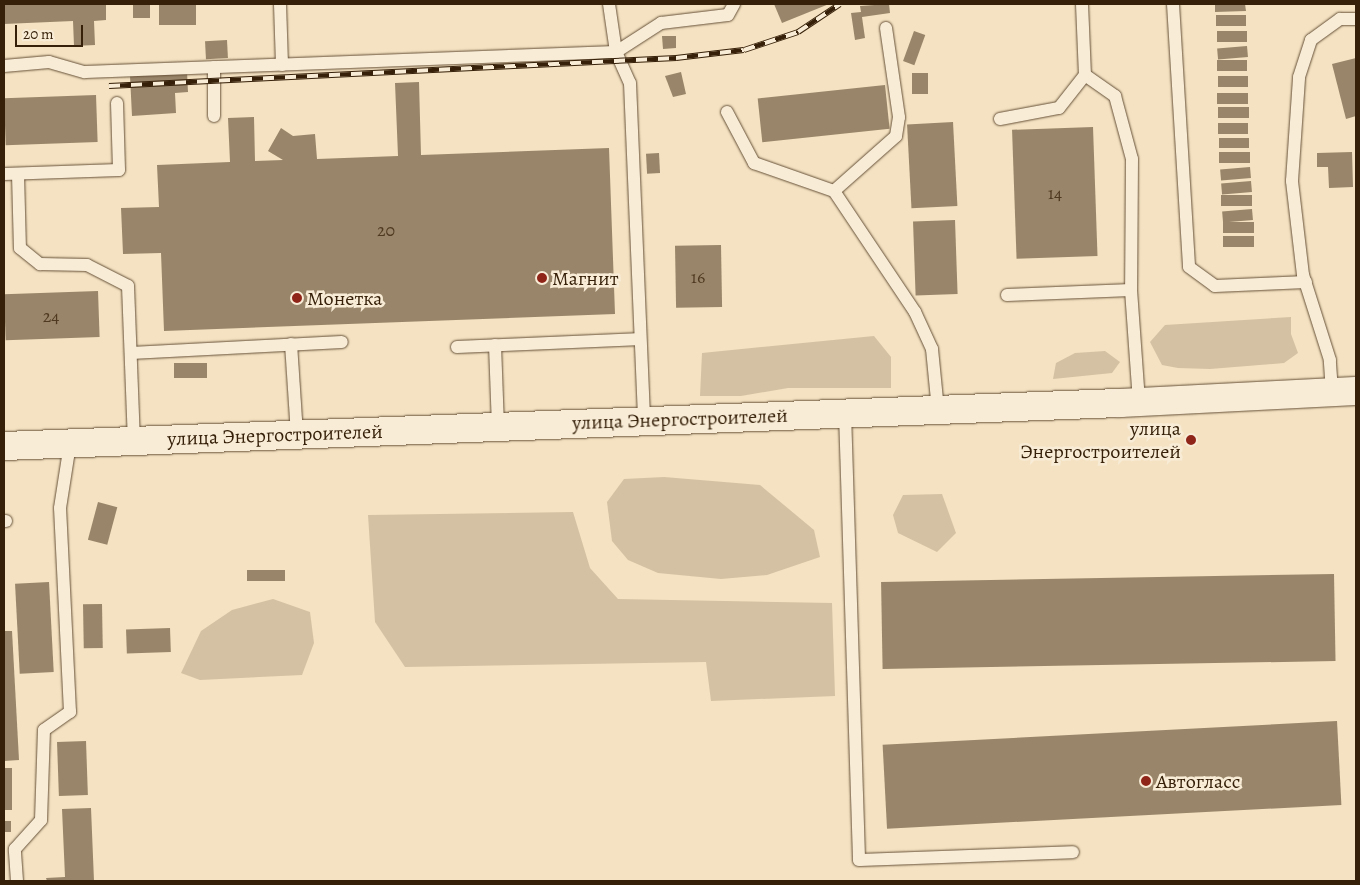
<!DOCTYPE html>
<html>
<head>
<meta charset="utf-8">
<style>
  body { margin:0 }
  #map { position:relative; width:1360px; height:885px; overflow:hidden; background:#f4e2c2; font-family:Alegreya,serif }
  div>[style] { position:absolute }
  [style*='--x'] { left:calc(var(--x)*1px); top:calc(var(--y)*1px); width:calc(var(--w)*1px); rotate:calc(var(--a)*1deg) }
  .green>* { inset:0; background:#d4c1a3 }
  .building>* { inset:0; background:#998569; transform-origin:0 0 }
  .roads { filter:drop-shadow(0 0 1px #665037) drop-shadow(0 0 1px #665037) }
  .lane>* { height:12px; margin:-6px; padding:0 6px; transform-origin:6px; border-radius:6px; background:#f8ecd7 }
  .secondary>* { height:28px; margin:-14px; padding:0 14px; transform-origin:14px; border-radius:14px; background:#f8ecd7 }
  .rail>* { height:5.5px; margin-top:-2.75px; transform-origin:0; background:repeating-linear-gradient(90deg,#f8ecd7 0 11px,#362009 0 22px); box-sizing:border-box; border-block:1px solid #362009 }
  .dots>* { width:14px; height:14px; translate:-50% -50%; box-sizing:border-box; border:2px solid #f8ecd7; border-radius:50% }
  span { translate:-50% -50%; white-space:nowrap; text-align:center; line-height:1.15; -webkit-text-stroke:5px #f8ecd7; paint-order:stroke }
  .number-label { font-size:18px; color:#4f3921 }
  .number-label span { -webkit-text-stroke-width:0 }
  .poi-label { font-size:20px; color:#362009 }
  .left { translate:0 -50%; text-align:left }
  .right { translate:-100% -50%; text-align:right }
  .street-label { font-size:20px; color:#362009 }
  .frame { position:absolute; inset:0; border:5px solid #362009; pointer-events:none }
  .scale { position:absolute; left:15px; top:25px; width:68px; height:22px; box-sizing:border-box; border:2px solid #362009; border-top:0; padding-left:6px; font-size:15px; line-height:18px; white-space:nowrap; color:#362009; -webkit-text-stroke:4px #f8ecd7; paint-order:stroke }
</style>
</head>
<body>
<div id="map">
  <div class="green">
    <div style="clip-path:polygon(1291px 317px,1291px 334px,1298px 353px,1284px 363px,1210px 369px,1178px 368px,1162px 365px,1150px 342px,1165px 325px)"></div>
    <div style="clip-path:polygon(874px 336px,891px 357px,891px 388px,788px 388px,741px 396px,700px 396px,702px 353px)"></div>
    <div style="clip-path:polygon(1105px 351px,1120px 362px,1112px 373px,1053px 379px,1056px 363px,1075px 353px)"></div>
    <div style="clip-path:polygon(664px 477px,760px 485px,814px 530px,820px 557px,767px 575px,721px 579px,658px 573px,628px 560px,612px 541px,607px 502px,624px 479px)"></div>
    <div style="clip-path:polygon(942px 494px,956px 533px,937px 552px,898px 533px,893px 515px,903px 495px)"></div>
    <div style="clip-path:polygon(573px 512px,590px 568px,618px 599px,832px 603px,835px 696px,711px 701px,706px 662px,405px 667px,375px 622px,368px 515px)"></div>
    <div style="clip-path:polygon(273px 599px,310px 612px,314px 643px,302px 675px,200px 680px,181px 673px,201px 631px,232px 610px)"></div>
  </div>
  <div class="building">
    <div style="clip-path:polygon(4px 4px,106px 4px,106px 20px,94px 21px,95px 45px,74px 46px,73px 21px,4px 24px)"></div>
    <div style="left:133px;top:4px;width:17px;height:14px"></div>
    <div style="left:159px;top:4px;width:37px;height:21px"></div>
    <div style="clip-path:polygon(774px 4px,829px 4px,782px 23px)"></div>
    <div style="clip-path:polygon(889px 4px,890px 13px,862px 17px,865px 38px,855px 40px,851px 13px,861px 12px,860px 6px)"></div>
    <div style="clip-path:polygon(1215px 4px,1245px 4px,1246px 11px,1215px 12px)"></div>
    <div style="left:1246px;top:15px;width:11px;height:30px;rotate:90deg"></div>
    <div style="left:914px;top:31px;width:12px;height:32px;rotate:20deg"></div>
    <div style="left:1247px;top:31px;width:11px;height:30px;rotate:90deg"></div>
    <div style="clip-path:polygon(662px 36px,676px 36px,676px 48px,663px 49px)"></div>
    <div style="left:227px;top:40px;width:18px;height:22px;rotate:87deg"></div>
    <div style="left:1247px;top:46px;width:11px;height:30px;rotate:85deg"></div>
    <div style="clip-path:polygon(1356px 58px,1356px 116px,1346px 119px,1332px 64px)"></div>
    <div style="left:1247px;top:60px;width:11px;height:30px;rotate:90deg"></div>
    <div style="clip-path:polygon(187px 72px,188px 92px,175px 93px,176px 113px,132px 116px,130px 76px)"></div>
    <div style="clip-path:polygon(681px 72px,686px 94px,673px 97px,665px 76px)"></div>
    <div style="left:912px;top:73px;width:16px;height:21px"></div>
    <div style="left:1248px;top:76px;width:11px;height:30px;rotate:90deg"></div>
    <div style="clip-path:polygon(419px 82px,421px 155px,609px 148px,615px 314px,164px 331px,161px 253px,123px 254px,121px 208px,159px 207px,157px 165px,230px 162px,228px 118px,254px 117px,255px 161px,283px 160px,268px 151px,281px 128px,293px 136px,315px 134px,317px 159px,398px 156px,395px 83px)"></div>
    <div style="left:885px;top:85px;width:44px;height:128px;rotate:84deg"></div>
    <div style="left:1248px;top:93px;width:11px;height:31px;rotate:90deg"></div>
    <div style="left:96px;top:95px;width:47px;height:92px;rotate:88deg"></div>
    <div style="left:1249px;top:107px;width:11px;height:31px;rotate:90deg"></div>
    <div style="left:953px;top:122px;width:84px;height:46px;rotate:87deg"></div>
    <div style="left:1248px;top:123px;width:11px;height:30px;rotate:90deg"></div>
    <div style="left:1093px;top:127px;width:129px;height:81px;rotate:88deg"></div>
    <div style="left:1249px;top:138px;width:10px;height:30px;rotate:90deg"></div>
    <div style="left:1250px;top:152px;width:11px;height:31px;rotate:90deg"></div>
    <div style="clip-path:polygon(1352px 152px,1353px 187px,1329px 188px,1328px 167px,1317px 167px,1317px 153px)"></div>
    <div style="left:659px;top:153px;width:20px;height:13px;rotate:87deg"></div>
    <div style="left:1250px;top:167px;width:11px;height:30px;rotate:85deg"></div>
    <div style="left:1251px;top:181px;width:11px;height:30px;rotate:85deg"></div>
    <div style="left:1252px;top:195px;width:11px;height:31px;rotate:90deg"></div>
    <div style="left:1252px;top:209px;width:11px;height:30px;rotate:85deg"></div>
    <div style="left:955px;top:220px;width:74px;height:42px;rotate:88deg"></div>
    <div style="left:1254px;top:222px;width:11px;height:31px;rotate:90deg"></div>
    <div style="left:1254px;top:236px;width:11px;height:31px;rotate:90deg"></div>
    <div style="left:721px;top:245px;width:62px;height:46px;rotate:89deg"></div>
    <div style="left:98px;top:291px;width:46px;height:94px;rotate:88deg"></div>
    <div style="left:207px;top:363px;width:15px;height:33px;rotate:90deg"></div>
    <div style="left:98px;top:502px;width:20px;height:39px;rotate:15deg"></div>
    <div style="left:285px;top:570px;width:11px;height:38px;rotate:90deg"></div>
    <div style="left:1334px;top:574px;width:87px;height:453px;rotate:89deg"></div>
    <div style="left:49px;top:582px;width:90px;height:34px;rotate:87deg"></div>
    <div style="left:102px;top:604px;width:44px;height:19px;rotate:89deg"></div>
    <div style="left:170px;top:628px;width:24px;height:44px;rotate:88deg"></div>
    <div style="clip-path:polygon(4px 631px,12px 631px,19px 760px,4px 761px)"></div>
    <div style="left:1337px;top:721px;width:84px;height:455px;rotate:87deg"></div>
    <div style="left:86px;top:741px;width:54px;height:29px;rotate:88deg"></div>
    <div style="left:4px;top:768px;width:8px;height:42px"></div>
    <div style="clip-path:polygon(91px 808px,94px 881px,47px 881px,46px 878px,65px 877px,62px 809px)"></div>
    <div style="left:4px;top:821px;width:7px;height:11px"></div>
  </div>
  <div class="roads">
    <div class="lane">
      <div style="--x:280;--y:4;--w:61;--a:88.1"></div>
      <div style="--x:609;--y:4;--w:49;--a:81.7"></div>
      <div style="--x:616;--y:52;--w:34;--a:66"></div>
      <div style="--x:630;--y:83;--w:337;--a:87.6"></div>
      <div style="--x:1082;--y:4;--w:71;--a:87.6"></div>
      <div style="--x:1085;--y:75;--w:37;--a:35"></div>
      <div style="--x:1115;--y:96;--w:65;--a:74.9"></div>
      <div style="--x:1132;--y:159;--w:131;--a:90.4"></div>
      <div style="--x:1131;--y:290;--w:112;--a:85.9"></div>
      <div style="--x:1173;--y:4;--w:263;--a:86.5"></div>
      <div style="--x:1189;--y:267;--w:32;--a:36"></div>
      <div style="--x:1215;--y:286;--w:91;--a:-2.5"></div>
      <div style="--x:4;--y:66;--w:45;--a:-5.1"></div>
      <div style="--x:49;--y:62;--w:37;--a:16"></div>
      <div style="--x:85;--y:72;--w:531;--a:-2.16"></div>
      <div style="--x:616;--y:52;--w:54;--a:-32.8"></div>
      <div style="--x:661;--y:23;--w:67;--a:-6.8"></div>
      <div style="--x:728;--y:15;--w:13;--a:-61"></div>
      <div style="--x:214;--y:67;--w:49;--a:90"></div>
      <div style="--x:727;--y:112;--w:58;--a:62.1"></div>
      <div style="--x:754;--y:163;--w:85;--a:19.3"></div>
      <div style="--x:834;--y:191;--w:146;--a:56.2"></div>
      <div style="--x:915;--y:312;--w:41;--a:65.3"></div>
      <div style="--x:932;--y:349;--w:61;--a:84.4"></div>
      <div style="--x:1000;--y:119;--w:60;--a:-10.6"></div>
      <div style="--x:1059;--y:108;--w:42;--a:-51.8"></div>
      <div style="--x:4;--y:174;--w:115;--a:-2"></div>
      <div style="--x:119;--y:170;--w:67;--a:-91.7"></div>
      <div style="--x:18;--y:174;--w:74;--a:88.5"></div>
      <div style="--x:20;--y:248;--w:26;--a:39"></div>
      <div style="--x:40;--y:264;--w:47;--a:1.2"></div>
      <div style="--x:87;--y:265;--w:46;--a:27.1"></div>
      <div style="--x:128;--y:286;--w:155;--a:87.8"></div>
      <div style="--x:834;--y:191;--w:83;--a:-41.6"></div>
      <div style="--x:896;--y:136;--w:19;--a:-81"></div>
      <div style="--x:899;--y:117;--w:90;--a:-98.3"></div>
      <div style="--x:1007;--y:295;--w:124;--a:-2.3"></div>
      <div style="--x:291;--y:344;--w:90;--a:86.2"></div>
      <div style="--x:495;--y:345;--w:81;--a:87.9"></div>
      <div style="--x:457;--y:347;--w:183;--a:-2.5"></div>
      <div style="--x:131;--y:353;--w:211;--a:-3"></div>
      <div style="--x:1332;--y:392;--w:32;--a:-94"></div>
      <div style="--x:1330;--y:360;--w:89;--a:-107.6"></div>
      <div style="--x:1303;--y:275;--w:95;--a:-96.7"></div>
      <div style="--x:1292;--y:181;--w:104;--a:-86.1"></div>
      <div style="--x:1299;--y:77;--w:39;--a:-72"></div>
      <div style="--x:1311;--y:40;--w:36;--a:-36"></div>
      <div style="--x:1340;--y:19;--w:16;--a:0"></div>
      <div style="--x:845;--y:413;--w:447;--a:88.2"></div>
      <div style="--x:859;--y:860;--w:214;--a:-2.1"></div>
      <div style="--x:4;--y:521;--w:2;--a:0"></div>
      <div style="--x:17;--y:881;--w:32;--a:-94"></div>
      <div style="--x:15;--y:849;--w:39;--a:-48"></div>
      <div style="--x:41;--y:820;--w:90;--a:-88.1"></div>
      <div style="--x:44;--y:730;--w:32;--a:-35"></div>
      <div style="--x:70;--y:712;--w:204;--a:-92.8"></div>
      <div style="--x:60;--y:508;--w:65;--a:-81.1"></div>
    </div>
    <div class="secondary">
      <div style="--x:4;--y:446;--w:1117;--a:-2.21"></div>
      <div style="--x:1120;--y:403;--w:236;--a:-2.9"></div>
    </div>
  </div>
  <div class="rail">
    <div style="--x:109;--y:86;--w:568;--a:-2.83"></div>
    <div style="--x:676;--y:58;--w:68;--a:-6.7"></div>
    <div style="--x:744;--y:50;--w:57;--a:-18.4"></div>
    <div style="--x:798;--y:32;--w:50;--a:-33.7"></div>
  </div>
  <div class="dots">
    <div style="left:542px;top:278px;background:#8f2418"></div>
    <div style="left:297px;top:298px;background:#8f2418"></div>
    <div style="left:1191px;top:440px;background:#8f2418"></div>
    <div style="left:1146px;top:781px;background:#8f2418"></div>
  </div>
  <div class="number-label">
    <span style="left:1055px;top:193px">14</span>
    <span style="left:386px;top:230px">20</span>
    <span style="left:698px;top:277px">16</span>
    <span style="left:51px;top:316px">24</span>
  </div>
  <div class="poi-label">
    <span class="left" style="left:552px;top:278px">Магнит</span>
    <span class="left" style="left:307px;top:298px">Монетка</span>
    <span class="right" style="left:1181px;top:440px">улица<br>Энергостроителей</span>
    <span class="left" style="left:1156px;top:781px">Автогласс</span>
  </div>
  <div class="street-label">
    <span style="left:680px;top:419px;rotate:-2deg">улица Энергостроителей</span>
    <span style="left:275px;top:435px;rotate:-2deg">улица Энергостроителей</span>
  </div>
  <div class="frame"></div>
  <div class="scale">20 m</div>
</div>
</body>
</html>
